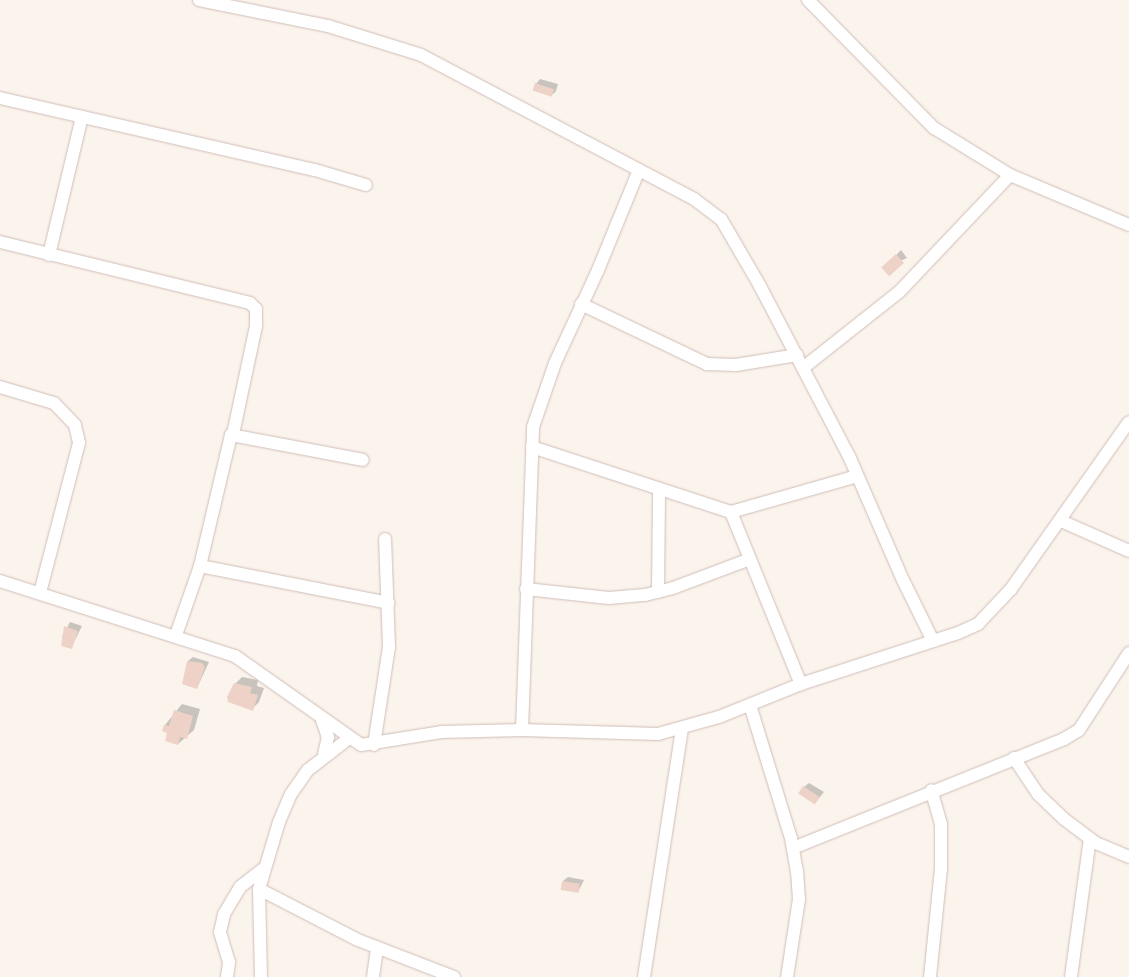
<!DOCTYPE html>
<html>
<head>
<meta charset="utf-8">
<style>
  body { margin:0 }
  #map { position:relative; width:1129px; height:977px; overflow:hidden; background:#fbf4ed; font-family:"Space Grotesk",sans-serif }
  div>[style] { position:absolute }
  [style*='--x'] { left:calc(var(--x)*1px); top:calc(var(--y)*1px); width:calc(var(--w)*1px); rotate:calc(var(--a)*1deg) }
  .shadow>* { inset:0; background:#0003 }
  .building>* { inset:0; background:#eed2c8; transform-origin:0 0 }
  .roads { filter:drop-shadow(0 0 1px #cfbdb6) drop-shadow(0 0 1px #cfbdb6) }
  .minor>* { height:12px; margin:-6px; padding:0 6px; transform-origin:6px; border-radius:6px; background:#fff }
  span { translate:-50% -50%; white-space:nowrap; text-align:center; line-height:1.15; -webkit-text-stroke:4px #fef8f4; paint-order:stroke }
</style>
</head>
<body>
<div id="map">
  <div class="shadow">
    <div style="clip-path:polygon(540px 79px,558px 84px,556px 91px,552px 95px,536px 84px)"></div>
    <div style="clip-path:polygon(901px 250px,907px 258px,884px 268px)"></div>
    <div style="clip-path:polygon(70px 622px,82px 626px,71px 648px,62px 637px)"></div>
    <div style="clip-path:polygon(193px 657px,209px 662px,197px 688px,188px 661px)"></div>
    <div style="clip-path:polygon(242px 677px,258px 680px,257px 686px,264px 688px,259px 702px,252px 709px,235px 684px)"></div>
    <div style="clip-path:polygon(182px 704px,200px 709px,194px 730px,178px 744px,165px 725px)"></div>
    <div style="clip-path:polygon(809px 783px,824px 792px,815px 803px,804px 787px)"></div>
    <div style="clip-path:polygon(568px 877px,584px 880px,578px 892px,563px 881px)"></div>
  </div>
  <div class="building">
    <div style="left:535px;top:83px;width:20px;height:8px;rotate:18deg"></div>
    <div style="left:896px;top:254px;width:12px;height:20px;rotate:48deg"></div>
    <div style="clip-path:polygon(64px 626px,78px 631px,72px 649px,61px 646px)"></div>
    <div style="clip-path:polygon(187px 661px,202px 663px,205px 667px,197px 689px,182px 684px)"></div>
    <div style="clip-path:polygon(234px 683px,252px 687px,250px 693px,258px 695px,253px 711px,228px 702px,227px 697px)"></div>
    <div style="clip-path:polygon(174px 710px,193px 716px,187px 739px,180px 737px,178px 745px,165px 741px,167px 733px,162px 731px,164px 725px,169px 726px)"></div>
    <div style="left:803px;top:786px;width:20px;height:9px;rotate:33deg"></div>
    <div style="left:562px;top:881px;width:18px;height:9px;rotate:9deg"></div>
  </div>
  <div class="roads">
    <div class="minor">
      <div style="--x:199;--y:0;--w:132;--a:11.4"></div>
      <div style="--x:328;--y:26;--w:97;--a:17.3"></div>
      <div style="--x:421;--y:55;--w:309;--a:27.8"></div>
      <div style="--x:694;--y:199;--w:34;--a:37"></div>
      <div style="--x:721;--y:219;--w:78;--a:59.8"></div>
      <div style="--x:760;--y:286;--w:192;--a:62.4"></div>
      <div style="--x:849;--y:456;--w:135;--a:66.5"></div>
      <div style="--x:903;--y:580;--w:68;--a:63.8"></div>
      <div style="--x:808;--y:0;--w:180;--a:45.5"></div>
      <div style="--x:934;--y:128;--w:89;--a:31.7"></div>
      <div style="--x:1010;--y:175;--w:129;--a:22.8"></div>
      <div style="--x:0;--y:98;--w:323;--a:12.9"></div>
      <div style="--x:315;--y:170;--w:53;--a:16.4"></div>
      <div style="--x:0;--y:242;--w:257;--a:13.7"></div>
      <div style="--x:250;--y:303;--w:8;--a:45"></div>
      <div style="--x:256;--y:309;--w:17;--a:90"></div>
      <div style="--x:256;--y:326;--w:110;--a:102"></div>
      <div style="--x:49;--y:255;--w:142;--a:-76.6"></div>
      <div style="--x:581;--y:304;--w:140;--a:25.5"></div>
      <div style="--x:707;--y:364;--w:29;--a:2"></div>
      <div style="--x:736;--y:365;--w:62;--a:-9.3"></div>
      <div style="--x:803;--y:368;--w:122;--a:-38.4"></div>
      <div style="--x:899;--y:292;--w:161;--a:-46.5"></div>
      <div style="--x:0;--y:387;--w:56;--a:16.5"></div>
      <div style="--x:54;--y:403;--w:30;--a:46"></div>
      <div style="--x:75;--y:425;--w:18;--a:77"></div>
      <div style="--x:79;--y:443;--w:155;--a:104.6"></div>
      <div style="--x:532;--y:447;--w:209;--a:18.1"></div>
      <div style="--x:731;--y:512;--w:131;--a:-15.9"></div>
      <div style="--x:731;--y:512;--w:186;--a:67.9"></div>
      <div style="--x:1061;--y:521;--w:74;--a:23.8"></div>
      <div style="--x:200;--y:566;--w:192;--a:11.1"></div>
      <div style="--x:0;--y:581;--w:247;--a:17.7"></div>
      <div style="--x:235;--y:656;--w:154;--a:35.2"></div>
      <div style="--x:361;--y:745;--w:81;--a:-9.2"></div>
      <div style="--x:441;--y:732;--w:81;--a:-1.4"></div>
      <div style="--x:522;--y:730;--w:136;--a:1.7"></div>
      <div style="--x:658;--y:734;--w:63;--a:-15.6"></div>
      <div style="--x:719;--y:717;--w:88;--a:-21.9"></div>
      <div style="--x:801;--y:684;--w:165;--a:-18"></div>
      <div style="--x:958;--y:633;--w:22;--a:-24"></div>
      <div style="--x:978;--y:624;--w:48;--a:-46.7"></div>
      <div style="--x:1011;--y:589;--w:204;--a:-54.8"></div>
      <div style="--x:526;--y:589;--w:83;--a:6.2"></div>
      <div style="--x:609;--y:598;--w:36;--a:-5"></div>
      <div style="--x:645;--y:595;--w:29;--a:-14"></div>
      <div style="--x:673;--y:588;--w:82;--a:-20.6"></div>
      <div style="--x:658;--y:592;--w:101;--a:-89.4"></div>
      <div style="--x:176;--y:635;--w:73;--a:-70.8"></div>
      <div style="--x:200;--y:566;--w:135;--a:-76.7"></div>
      <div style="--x:231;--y:435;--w:134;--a:10.7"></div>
      <div style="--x:750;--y:705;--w:139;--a:72.9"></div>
      <div style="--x:791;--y:838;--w:34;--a:80"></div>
      <div style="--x:797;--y:871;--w:28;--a:86"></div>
      <div style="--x:799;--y:899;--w:79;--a:98.7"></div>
      <div style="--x:322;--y:720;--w:18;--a:71"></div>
      <div style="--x:328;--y:737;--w:18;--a:103"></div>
      <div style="--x:522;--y:730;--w:303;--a:-87.9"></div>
      <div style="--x:533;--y:427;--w:68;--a:-71"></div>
      <div style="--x:555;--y:363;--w:102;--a:-65.2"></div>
      <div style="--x:598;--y:270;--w:108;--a:-67.7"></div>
      <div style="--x:374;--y:745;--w:99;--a:-81.3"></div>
      <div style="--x:389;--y:647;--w:108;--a:-92.1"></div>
      <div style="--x:1014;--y:758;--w:43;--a:56.3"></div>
      <div style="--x:1038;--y:794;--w:36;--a:44"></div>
      <div style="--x:1064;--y:819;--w:40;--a:37"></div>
      <div style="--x:1096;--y:843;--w:36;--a:23"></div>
      <div style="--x:793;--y:848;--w:292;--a:-21.9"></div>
      <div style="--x:1064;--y:739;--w:17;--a:-31"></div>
      <div style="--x:1079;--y:730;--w:92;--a:-57"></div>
      <div style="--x:259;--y:889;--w:111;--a:27.3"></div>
      <div style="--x:358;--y:940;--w:103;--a:21.1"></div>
      <div style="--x:227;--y:977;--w:15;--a:-82"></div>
      <div style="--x:229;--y:962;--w:31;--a:-107"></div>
      <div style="--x:220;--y:932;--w:18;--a:-77"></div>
      <div style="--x:224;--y:914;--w:31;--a:-59"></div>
      <div style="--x:240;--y:887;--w:28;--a:-38"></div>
      <div style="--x:261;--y:977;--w:88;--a:-91.3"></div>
      <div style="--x:259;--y:889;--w:70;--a:-73.4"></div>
      <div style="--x:279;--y:822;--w:30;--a:-67"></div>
      <div style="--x:291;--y:794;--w:29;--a:-55"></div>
      <div style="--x:308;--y:770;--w:51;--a:-37.8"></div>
      <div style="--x:373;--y:977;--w:30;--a:-82"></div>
      <div style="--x:644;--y:977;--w:251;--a:-81.3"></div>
      <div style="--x:930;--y:977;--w:110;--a:-84.2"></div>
      <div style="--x:941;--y:868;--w:44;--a:-90"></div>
      <div style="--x:941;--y:824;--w:35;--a:-106"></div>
      <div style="--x:1071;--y:977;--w:139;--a:-82.2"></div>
    </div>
  </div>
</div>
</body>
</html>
